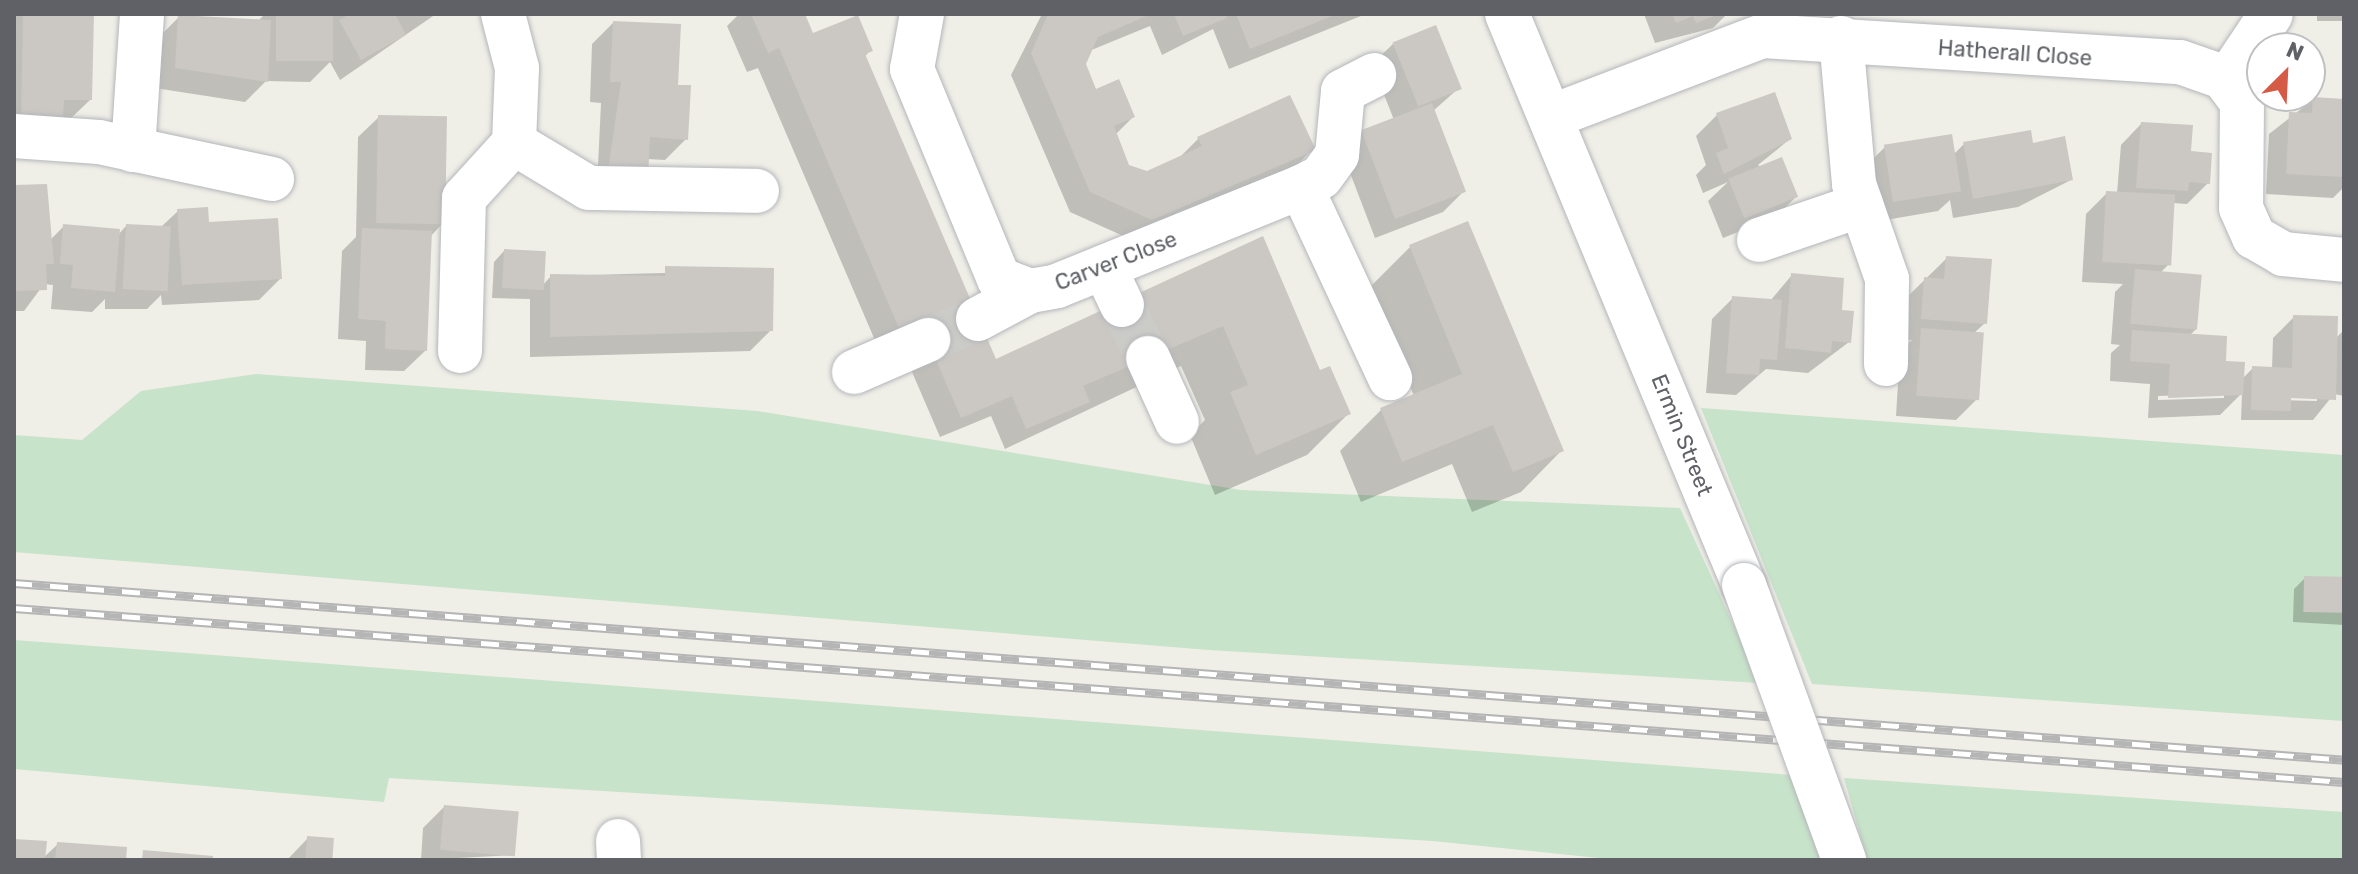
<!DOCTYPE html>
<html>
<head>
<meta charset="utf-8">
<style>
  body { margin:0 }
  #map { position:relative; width:2358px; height:874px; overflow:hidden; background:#efeee7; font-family:Rubik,sans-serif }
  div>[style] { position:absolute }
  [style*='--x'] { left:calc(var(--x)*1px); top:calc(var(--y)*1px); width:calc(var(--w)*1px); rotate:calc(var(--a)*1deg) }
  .green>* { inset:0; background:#c7e3c9 }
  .shadow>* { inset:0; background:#0003; transform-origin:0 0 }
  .building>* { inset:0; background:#cbc8c4; transform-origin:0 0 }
  .minor-tunnel>* { height:44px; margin-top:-22px; transform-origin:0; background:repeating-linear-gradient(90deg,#cbcbc7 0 44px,transparent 0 66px) }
  .roads { filter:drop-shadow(0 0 2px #b4b6ba) drop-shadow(0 0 2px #b4b6ba) }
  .minor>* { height:44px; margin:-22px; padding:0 22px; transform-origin:22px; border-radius:22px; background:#fff }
  .rail>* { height:9px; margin-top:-4.5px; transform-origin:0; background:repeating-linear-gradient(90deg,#fff 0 18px,#b5b5b6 0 36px); box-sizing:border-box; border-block:2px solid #b5b5b6 }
  .bridges { filter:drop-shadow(0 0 2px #b4b6ba) drop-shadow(0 0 2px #b4b6ba) }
  .minor-bridge>* { height:44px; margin:-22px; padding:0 22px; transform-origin:22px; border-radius:22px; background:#fff }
  span { translate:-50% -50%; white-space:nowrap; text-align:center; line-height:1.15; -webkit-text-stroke:8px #fff; paint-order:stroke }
  .street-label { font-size:22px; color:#5f6166 }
  .frame { position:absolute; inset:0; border:16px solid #5f6166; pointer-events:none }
  .north { position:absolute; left:2246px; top:32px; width:80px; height:80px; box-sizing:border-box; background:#fff; border:2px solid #bfc0c2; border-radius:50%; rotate:24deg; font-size:22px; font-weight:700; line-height:32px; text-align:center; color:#5f6166 }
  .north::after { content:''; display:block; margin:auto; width:28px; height:36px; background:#d65b46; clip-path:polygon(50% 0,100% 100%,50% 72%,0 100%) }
</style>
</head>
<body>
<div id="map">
  <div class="green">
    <div style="clip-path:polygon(256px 374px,757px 411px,1241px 490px,1680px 508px,1760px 683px,1209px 650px,14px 552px,14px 435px,82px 440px,141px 391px)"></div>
    <div style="clip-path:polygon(1701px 408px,2344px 455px,2344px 721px,1812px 684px)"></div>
    <div style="clip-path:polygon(14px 640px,1792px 775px,1823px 860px,1618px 860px,1433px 841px,389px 778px,384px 802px,14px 769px)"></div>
    <div style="clip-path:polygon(1844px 778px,2344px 812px,2344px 860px,1867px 860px)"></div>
  </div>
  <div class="shadow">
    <div style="clip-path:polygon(14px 14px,92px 14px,90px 100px,69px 120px,14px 136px)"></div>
    <div style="clip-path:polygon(265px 14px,436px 14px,340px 80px,330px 62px,310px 82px,266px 81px,245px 102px,155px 88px,158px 38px,179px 17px,257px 22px)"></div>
    <div style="clip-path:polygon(739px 14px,803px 14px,812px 36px,871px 50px,864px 57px,994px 362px,1262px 239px,1319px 372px,1348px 414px,1307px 455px,1215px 495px,1190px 435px,1205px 420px,1181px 366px,1005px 449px,991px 416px,940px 437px,903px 351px,883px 359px,758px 68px,747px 72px,727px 26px)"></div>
    <div style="clip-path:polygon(1042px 14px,1366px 14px,1229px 69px,1213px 29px,1162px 55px,1150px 26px,1089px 51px,1084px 64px,1095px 92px,1133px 117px,1115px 135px,1128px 166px,1147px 173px,1177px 160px,1199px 138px,1313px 149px,1292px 170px,1130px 239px,1070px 212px,1011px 75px)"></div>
    <div style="clip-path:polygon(1644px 14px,1727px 14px,1713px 28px,1655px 43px)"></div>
    <div style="left:2317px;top:14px;width:27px;height:7px"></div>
    <div style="clip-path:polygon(613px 23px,676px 87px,686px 139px,665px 160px,647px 159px,597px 186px,601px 103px,590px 102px,592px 44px)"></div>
    <div style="clip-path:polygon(1393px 44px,1459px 88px,1433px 111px,1464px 191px,1443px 212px,1375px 238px,1342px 152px,1363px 131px,1394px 120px,1372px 64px)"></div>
    <div style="clip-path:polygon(2314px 99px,2344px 101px,2344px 187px,2333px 198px,2266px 194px,2269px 134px)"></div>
    <div style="clip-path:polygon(1717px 115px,1790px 139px,1758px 165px,1796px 197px,1775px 217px,1723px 238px,1708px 201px,1728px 182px,1703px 193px,1696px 175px,1706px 165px,1696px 136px)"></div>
    <div style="clip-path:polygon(379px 117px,443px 223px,430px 237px,425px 351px,404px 371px,365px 370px,366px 341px,338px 339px,342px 251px,356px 237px,358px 137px)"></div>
    <div style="clip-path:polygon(evenodd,2141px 124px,2189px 153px,2208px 183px,2187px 204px,2174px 203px,2169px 264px,2160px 273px,2196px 329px,2189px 336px,2242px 379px,2253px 368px,2272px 369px,2273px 338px,2294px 317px,2336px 338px,2344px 330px,2344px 396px,2334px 394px,2313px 420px,2241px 420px,2242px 393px,2220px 415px,2148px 418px,2150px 384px,2110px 381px,2111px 353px,2120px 345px,2111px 344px,2115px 292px,2123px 284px,2082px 282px,2086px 214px,2107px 193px,2117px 193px,2121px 145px,2141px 124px,2224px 394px,2224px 398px,2158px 400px,2158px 396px,2224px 394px,2141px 124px,2281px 396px,2317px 397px,2317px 401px,2281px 400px,2281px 396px)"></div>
    <div style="clip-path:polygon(1964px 144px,2031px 145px,2071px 180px,2018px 207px,1953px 218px,1950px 200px,1938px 211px,1874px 222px,1864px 168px,1885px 147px,1953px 155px)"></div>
    <div style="clip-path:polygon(14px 187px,50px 240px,64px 226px,117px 236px,126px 226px,161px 227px,178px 211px,280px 279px,259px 300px,162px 305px,161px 295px,147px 309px,105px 309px,105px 299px,92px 312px,51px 309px,53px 285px,44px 284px,24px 311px,14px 311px)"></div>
    <div style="clip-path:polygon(1410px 247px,1562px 450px,1521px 492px,1472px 512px,1452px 464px,1361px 502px,1340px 451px,1381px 410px,1414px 396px,1369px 288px)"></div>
    <div style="clip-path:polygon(504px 251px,543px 285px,551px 276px,772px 270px,771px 330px,750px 351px,530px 357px,530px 299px,492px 298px,494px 262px)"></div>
    <div style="clip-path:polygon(1947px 258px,1985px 323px,1974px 333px,1977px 399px,1956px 420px,1896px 416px,1900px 351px,1912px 340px,1901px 339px,1904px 300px)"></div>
    <div style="clip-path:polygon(1792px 275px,1840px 312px,1849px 342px,1808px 373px,1766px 369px,1736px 395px,1706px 393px,1712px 319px,1733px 298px,1770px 301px)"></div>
    <div style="clip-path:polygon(2305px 578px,2344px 579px,2344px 625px,2293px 622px,2294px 589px)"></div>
    <div style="clip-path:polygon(444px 807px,514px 855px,421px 860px,423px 828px)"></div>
    <div style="clip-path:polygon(308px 838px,330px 860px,287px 860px)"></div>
    <div style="clip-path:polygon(14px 841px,43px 858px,58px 844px,124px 860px,14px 860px)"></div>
  </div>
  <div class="building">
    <div style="clip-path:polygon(23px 14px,94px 14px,92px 100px,64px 100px,63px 117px,21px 116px)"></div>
    <div style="left:276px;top:14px;width:57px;height:47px"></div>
    <div style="clip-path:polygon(350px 14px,395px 14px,406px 35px,361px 60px,339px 20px)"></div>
    <div style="clip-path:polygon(751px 14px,805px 14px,813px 33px,858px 15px,873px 51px,865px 54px,996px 359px,1263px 236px,1320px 370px,1330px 366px,1351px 414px,1256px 455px,1230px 392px,1248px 385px,1223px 326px,1083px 386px,1090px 402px,1026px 429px,1012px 396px,961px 418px,924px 332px,904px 340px,779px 48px,768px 53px)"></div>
    <div style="clip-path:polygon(1048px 14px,1151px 14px,1098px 37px,1086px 64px,1096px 89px,1119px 79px,1135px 117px,1114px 126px,1129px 165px,1147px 171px,1202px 146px,1197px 137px,1290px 95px,1316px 150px,1152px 220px,1090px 192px,1031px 53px)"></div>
    <div style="clip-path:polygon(1174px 14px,1225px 14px,1227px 18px,1183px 36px)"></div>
    <div style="clip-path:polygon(1236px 14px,1337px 14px,1250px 49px)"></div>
    <div style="clip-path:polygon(1672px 14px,1719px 14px,1696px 23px,1693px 16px,1676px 23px)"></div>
    <div style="clip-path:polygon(178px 15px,271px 20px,268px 82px,175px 68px)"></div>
    <div style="clip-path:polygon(613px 21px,681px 24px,678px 85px,691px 85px,688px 140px,650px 137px,648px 179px,607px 177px,621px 82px,610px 82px)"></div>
    <div style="left:1436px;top:25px;width:69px;height:47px;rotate:68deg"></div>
    <div style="clip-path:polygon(1775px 92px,1792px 139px,1724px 174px,1716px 153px,1728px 148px,1716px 113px)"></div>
    <div style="clip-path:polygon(2313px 97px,2344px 99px,2344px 177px,2286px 174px,2289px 112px,2312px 113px)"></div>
    <div style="left:1432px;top:103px;width:95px;height:76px;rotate:69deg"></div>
    <div style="left:378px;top:115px;width:69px;height:108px;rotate:1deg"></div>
    <div style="clip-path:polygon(2141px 122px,2193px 125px,2191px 151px,2212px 153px,2210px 184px,2189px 182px,2188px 191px,2136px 188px)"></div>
    <div style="clip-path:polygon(2031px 130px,2033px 143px,2065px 136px,2073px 180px,1973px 199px,1963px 142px)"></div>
    <div style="left:1952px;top:134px;width:58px;height:69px;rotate:81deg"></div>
    <div style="left:1782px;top:157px;width:43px;height:58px;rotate:68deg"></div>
    <div style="clip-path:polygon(47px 184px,54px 264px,46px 264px,47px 290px,14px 291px,14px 185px)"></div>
    <div style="left:2106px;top:191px;width:69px;height:71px;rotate:3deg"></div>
    <div style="clip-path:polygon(208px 207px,209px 222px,278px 218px,282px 279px,182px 285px,177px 209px)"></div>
    <div style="clip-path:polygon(1468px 221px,1564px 451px,1513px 472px,1493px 425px,1402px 462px,1380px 408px,1462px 374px,1409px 245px)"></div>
    <div style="clip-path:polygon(63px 224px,120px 229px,115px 292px,71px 288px,73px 265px,60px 264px)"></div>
    <div style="left:126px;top:224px;width:45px;height:65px;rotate:3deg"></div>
    <div style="clip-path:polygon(362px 228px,432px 231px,427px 351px,385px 349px,386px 321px,358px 319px)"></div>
    <div style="left:504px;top:249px;width:42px;height:39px;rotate:3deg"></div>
    <div style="clip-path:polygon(1946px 256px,1992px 259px,1987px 324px,1921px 319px,1924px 277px,1944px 279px)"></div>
    <div style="clip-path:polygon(665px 266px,774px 268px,773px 331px,550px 337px,550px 274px,665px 276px)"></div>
    <div style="left:2135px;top:269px;width:67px;height:55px;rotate:5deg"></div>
    <div style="clip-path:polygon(1791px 273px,1844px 278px,1842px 310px,1854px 311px,1851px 343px,1832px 341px,1831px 353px,1785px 348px)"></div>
    <div style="clip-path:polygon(1732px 296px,1782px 300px,1777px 360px,1760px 359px,1759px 375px,1726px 373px)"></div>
    <div style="clip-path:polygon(2293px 315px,2338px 316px,2336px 400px,2291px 398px,2291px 411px,2251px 410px,2252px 366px,2292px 368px)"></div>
    <div style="left:1921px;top:328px;width:63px;height:68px;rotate:4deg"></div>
    <div style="clip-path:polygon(2132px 330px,2227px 336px,2226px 361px,2245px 362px,2243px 395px,2168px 398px,2170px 364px,2130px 361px)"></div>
    <div style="left:2304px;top:576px;width:40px;height:36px;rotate:1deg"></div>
    <div style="left:444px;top:805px;width:75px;height:45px;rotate:5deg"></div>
    <div style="left:307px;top:836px;width:27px;height:24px;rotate:4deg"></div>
    <div style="clip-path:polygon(14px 839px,47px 841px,45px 860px,14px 860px)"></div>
    <div style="clip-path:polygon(57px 842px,127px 847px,126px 860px,55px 860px)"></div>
    <div style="clip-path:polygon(143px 850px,213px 856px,213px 860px,142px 860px)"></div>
  </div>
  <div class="minor-tunnel">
    <div style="--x:1122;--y:305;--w:59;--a:63.9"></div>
    <div style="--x:928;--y:340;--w:54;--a:-22.8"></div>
  </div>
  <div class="roads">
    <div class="minor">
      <div style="--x:503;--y:14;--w:56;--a:75.5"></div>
      <div style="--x:517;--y:68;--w:75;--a:92.3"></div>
      <div style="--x:922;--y:14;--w:56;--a:100.3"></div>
      <div style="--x:912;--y:69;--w:227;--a:67.5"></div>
      <div style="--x:999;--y:279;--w:33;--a:21"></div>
      <div style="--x:1030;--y:291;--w:27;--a:-10"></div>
      <div style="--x:1057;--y:286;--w:263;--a:-22.1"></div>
      <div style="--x:1301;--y:187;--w:211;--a:65"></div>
      <div style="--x:1507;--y:14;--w:618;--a:67.46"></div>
      <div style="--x:1841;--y:38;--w:147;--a:84.9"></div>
      <div style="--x:1854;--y:184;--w:101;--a:70.8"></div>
      <div style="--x:1887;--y:279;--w:85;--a:90.7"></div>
      <div style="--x:2227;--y:80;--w:79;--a:-56.3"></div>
      <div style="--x:1553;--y:116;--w:225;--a:-20.9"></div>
      <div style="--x:1763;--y:36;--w:418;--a:3.6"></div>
      <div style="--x:2180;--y:62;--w:46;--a:19.2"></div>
      <div style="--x:2223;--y:77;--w:31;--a:53"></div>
      <div style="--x:2242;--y:102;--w:106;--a:90.5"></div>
      <div style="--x:2241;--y:208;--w:32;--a:66"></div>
      <div style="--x:2254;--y:237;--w:34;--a:30"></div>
      <div style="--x:2283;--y:254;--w:61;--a:5.6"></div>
      <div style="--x:14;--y:136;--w:85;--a:4"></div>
      <div style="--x:99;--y:142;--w:177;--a:12.1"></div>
      <div style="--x:514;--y:143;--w:87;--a:31"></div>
      <div style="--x:589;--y:188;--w:168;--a:1"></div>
      <div style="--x:133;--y:150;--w:136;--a:-86.2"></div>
      <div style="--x:1301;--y:187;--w:22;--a:-27"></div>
      <div style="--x:1321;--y:177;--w:27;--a:-54"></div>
      <div style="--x:1337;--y:155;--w:64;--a:-84.6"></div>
      <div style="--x:1343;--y:91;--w:35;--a:-27"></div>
      <div style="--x:1759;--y:240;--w:108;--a:-18.9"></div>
      <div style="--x:1104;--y:267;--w:42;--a:64.7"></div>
      <div style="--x:978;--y:319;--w:59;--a:-28.3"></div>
      <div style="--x:460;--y:351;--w:153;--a:-88.5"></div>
      <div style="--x:464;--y:198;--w:74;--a:-47.7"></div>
      <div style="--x:1148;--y:358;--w:70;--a:65.6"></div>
      <div style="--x:854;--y:372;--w:81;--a:-23.4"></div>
      <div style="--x:618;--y:841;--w:19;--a:87"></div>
    </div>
  </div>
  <div class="rail">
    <div style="--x:14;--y:583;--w:2337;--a:4.34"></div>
    <div style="--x:14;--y:608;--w:2336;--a:4.27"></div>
  </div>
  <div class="bridges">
    <div class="minor-bridge">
      <div style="--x:1744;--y:585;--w:293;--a:70"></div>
    </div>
  </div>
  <div class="street-label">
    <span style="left:2015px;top:53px;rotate:4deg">Hatherall Close</span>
    <span style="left:1116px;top:261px;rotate:-21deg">Carver Close</span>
    <span style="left:1682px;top:435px;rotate:68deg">Ermin Street</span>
  </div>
  <div class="frame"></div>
  <div class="north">N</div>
</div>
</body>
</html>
